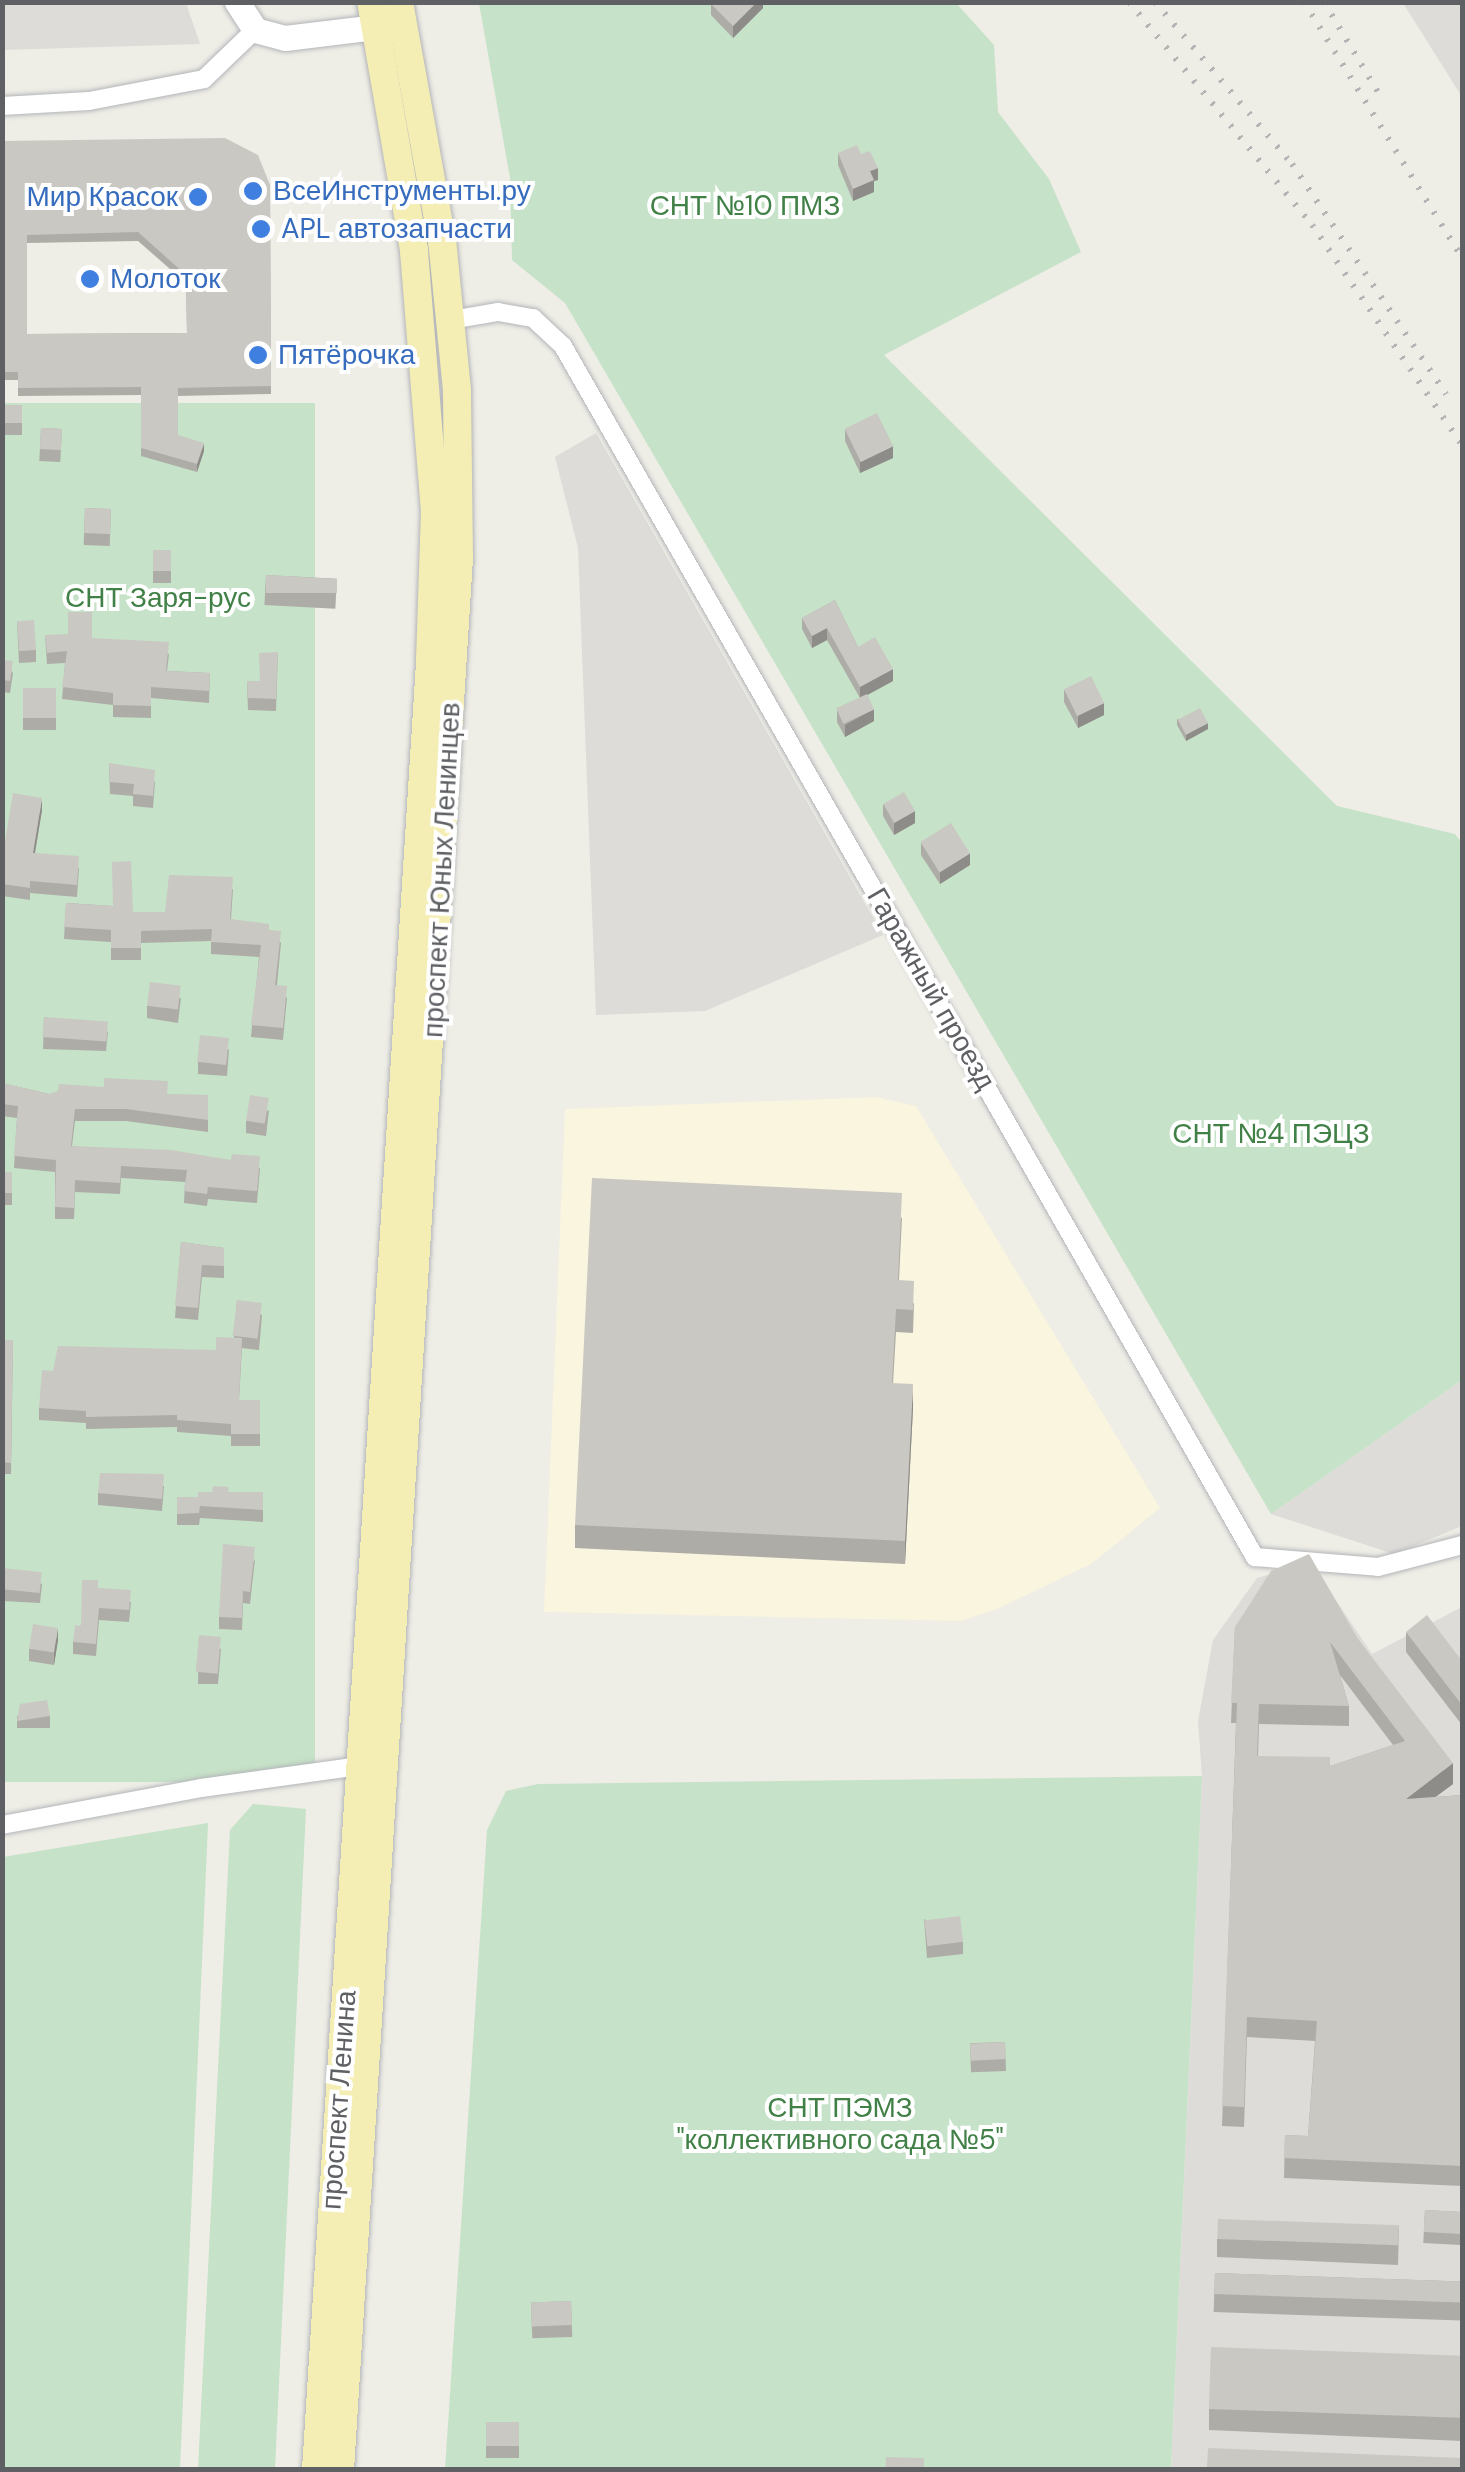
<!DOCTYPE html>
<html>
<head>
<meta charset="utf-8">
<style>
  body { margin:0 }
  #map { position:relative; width:1465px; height:2472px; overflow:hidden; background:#eeede6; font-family:"DM Sans",sans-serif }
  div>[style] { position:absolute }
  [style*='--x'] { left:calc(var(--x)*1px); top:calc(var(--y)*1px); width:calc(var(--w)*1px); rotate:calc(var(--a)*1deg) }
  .commercial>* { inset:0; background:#faf5df }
  .industrial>* { inset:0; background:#dddcd8 }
  .green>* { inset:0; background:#c6e2c8; transform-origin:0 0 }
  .roads { filter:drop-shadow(0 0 2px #b3b5b9) drop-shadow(0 0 2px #b3b5b9) }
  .minor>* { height:18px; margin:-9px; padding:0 9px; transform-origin:9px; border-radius:9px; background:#fff }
  .secondary>* { height:25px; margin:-12.5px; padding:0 12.5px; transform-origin:12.5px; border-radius:12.5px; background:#fff }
  .primary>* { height:28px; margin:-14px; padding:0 14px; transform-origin:14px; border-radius:14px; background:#f5eeb4 }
  .rail>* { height:6px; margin-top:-3px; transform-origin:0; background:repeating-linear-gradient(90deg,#b4b4b5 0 2.5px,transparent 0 14.5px) }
  .wall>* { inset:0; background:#aeaca7; transform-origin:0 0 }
  .shaded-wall>* { inset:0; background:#8d8c88 }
  .building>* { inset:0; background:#cac8c2; transform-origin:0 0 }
  .dots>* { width:28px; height:28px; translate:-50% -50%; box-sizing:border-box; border:5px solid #fff; border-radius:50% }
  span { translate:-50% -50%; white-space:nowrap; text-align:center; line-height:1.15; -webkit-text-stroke:8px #fff; paint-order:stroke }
  .shop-label { font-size:28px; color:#366cbe }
  .left { translate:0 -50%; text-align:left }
  .right { translate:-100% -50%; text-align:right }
  .park-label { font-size:28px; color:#418147 }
  .street-label { font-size:28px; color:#5e6064 }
  .frame { position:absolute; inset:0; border:5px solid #5e6064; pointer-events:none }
</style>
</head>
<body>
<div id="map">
  <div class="commercial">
    <div style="clip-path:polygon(876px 1097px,916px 1106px,1160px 1508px,1091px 1564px,997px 1609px,961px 1621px,544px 1612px,565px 1109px)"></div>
  </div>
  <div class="industrial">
    <div style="clip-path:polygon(2px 3px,186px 3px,200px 44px,3px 50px)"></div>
    <div style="clip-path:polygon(1403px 3px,1462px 3px,1462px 97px)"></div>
    <div style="clip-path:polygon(596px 433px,883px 935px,705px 1011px,596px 1015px,578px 548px,555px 457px)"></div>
    <div style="clip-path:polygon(1462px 1380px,1462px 1526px,1394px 1554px,1271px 1514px)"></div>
    <div style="clip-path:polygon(1299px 1566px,1319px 1575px,1372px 1654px,1462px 1607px,1462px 2469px,1171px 2470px,1202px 1776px,1198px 1721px,1213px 1640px,1257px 1578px)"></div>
  </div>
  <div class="green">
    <div style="clip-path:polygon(479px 3px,956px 3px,994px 45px,998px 112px,1049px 179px,1081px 252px,884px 355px,1337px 806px,1455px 834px,1462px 843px,1462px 1380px,1271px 1514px,565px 303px,512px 260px,510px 178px)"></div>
    <div style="left:2px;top:403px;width:313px;height:1379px"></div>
    <div style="clip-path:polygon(1202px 1776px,1171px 2469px,445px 2470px,487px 1830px,506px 1791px,538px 1784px)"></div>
    <div style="clip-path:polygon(253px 1804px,306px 1809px,275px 2469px,198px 2469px,230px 1830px)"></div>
    <div style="clip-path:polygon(208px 1823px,180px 2469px,3px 2469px,3px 1857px)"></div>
  </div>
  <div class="roads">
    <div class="minor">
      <div style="--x:2;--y:106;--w:87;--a:-3.3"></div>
      <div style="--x:89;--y:101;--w:117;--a:-10.8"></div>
      <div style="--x:204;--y:79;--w:71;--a:-43.9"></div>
      <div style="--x:451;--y:320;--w:48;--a:-9.7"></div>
      <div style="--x:498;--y:312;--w:36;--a:10"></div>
      <div style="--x:533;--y:318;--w:41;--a:43"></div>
      <div style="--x:563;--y:346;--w:1395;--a:60.26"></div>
      <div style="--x:1255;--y:1557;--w:123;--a:4.6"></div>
      <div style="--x:1378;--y:1567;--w:87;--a:-14.7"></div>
      <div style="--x:2;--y:1825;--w:202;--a:-10.5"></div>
      <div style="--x:201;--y:1788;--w:161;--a:-7.9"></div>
    </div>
    <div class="secondary">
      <div style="--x:237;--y:2;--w:33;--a:57"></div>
      <div style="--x:255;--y:30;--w:31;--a:15"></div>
      <div style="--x:285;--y:38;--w:109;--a:-6.9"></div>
    </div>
    <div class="primary">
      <div style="--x:316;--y:2470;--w:1813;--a:-86.39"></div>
      <div style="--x:430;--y:661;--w:149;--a:-88.1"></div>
      <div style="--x:435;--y:512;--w:263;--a:-94.6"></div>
      <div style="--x:414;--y:250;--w:252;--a:-99.8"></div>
      <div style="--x:340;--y:2470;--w:1916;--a:-86.44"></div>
      <div style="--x:459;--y:558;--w:168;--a:-90.7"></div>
      <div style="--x:457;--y:390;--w:150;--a:-95.7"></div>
      <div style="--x:442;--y:241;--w:243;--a:-100.2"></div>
    </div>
  </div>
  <div class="rail">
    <div style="--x:1129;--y:2;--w:288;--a:50.6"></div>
    <div style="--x:1312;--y:225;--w:266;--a:55.7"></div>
    <div style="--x:1155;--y:2;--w:212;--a:49.8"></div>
    <div style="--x:1292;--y:164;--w:277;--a:56.2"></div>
    <div style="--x:1304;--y:2;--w:301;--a:58.3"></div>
    <div style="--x:1324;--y:2;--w:113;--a:59.1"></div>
  </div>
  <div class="wall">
    <div style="clip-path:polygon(763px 2px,763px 8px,733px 38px,711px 15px,711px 4px)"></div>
    <div style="clip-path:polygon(evenodd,2px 141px,270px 185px,271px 394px,178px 396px,178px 435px,204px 451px,197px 472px,141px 456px,141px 395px,18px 396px,18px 380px,2px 380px,2px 141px,138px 241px,186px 283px,187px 333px,27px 334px,27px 243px,138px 241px)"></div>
    <div style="clip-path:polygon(838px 153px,861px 154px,878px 180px,874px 181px,874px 192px,853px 201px,838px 165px)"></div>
    <div style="left:2px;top:405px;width:20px;height:30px"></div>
    <div style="left:41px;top:428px;width:21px;height:33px;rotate:3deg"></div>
    <div style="clip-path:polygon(845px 429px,893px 458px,860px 473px,845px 441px)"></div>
    <div style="left:85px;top:508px;width:26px;height:37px;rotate:2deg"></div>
    <div style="left:153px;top:550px;width:18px;height:33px"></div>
    <div style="left:266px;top:575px;width:71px;height:30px;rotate:3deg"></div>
    <div style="clip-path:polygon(835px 600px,858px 647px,893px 681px,867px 695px,874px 721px,845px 737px,837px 722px,837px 710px,860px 698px,827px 640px,812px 648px,802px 629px,802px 618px)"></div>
    <div style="clip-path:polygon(17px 621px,36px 650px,36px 662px,19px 663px)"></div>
    <div style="clip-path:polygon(45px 635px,92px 638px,169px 654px,167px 671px,210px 673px,209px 703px,151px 698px,151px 718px,113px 717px,113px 705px,62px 699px,65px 663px,47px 664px)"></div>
    <div style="clip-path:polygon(278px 652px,276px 711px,248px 710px,247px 681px,260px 681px)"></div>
    <div style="clip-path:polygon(2px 660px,13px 673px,10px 693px,2px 692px)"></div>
    <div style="left:23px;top:688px;width:33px;height:42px"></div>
    <div style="clip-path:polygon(1064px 690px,1104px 715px,1078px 728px,1064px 702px)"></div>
    <div style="clip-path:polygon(1177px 719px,1208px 729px,1186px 741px,1177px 725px)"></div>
    <div style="clip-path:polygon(109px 763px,155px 782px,153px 808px,133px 806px,133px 796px,110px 794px)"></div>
    <div style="clip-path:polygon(883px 804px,915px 823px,894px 835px,883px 816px)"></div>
    <div style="clip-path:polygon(42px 810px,35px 853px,79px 868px,77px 897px,30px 893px,30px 900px,2px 896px,2px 860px)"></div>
    <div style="clip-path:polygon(921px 843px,970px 865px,940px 884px,921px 855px)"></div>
    <div style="clip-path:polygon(233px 889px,231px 919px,269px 930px,281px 943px,277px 985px,287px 998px,283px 1040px,251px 1037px,259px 957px,211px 954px,211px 941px,141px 943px,141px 960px,111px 960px,111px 942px,64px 939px,66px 903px,113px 906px,133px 912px,165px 912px)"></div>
    <div style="clip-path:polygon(181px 998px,178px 1023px,147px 1018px,147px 1006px)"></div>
    <div style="clip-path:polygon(44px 1017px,108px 1032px,106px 1051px,43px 1049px)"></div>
    <div style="clip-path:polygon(229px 1049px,227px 1076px,198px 1074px,198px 1062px)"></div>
    <div style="clip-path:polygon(2px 1083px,49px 1094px,208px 1095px,208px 1132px,126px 1121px,75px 1121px,72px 1146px,260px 1168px,257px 1203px,208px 1199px,207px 1206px,184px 1203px,185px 1182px,121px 1178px,120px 1194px,75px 1192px,74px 1219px,55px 1219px,55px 1172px,14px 1168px,17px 1118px,2px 1116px)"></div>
    <div style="clip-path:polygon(269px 1110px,266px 1136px,246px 1133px,246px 1121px)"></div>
    <div style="left:2px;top:1172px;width:10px;height:33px"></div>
    <div style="clip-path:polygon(902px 1217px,899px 1280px,914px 1304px,913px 1333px,896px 1332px,893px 1384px,913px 1408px,905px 1564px,575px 1548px,575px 1525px)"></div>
    <div style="clip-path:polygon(181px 1242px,224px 1248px,224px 1278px,202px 1277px,198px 1320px,175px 1318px)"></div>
    <div style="clip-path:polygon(237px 1300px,262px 1315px,259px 1350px,242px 1348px,239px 1400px,260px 1400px,260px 1446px,231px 1446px,231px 1436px,177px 1432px,177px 1427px,86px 1429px,86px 1423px,39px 1420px,39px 1408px,53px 1371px,216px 1350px,234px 1338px)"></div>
    <div style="clip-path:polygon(2px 1340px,13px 1340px,11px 1474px,2px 1474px)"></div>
    <div style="clip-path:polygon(164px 1486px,162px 1511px,98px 1505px,98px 1493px)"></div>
    <div style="clip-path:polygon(228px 1492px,263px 1492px,263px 1522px,200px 1518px,199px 1525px,177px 1525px,177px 1497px,198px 1497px)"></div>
    <div style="clip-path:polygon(255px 1559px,250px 1604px,243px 1603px,242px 1630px,219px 1629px,219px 1617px)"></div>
    <div style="clip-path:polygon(2px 1568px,42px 1584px,40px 1603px,2px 1601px)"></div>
    <div style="clip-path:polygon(98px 1588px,131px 1602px,129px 1622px,99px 1620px,96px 1656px,73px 1654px,73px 1642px)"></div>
    <div style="clip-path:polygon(evenodd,1235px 1627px,1358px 1639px,1453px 1784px,1435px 1797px,1462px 1795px,1462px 2186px,1284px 2178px,1285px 2135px,1308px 2136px,1315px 2041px,1247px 2037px,1244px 2127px,1222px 2126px,1236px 1723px,1231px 1723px,1235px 1627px,1340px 1675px,1393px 1745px,1330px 1766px,1258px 1756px,1259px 1724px,1349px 1726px,1349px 1706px,1340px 1675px)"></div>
    <div style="clip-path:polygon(1406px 1632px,1462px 1661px,1462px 1725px,1406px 1652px)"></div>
    <div style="clip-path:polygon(199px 1635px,221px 1649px,218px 1684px,198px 1684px)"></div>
    <div style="clip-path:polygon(58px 1640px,54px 1665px,29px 1661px,29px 1649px)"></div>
    <div style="left:50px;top:1716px;width:12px;height:33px;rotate:90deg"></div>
    <div style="clip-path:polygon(924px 1919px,963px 1942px,963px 1954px,927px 1958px)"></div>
    <div style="left:1005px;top:2042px;width:29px;height:35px;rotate:88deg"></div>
    <div style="left:1425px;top:2210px;width:37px;height:33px;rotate:3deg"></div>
    <div style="clip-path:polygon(1399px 2226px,1398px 2265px,1217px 2257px,1217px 2239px)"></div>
    <div style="left:1215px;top:2273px;width:247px;height:39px;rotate:2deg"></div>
    <div style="left:571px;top:2301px;width:36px;height:40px;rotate:88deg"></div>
    <div style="clip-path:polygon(1462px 2357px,1462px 2441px,1209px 2430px,1209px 2409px)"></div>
    <div style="left:486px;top:2422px;width:33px;height:36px"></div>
  </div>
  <div class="shaded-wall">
    <div style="clip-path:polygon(757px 2px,763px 2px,763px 8px,733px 38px,733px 26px)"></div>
    <div style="clip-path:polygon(878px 168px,878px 180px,874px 181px,874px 192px,853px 201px,853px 189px,870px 171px)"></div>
    <div style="clip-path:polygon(204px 443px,204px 451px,197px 472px,197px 464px)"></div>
    <div style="clip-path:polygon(893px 446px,893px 458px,860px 473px,860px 462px)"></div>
    <div style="clip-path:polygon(827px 628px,827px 640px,812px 648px,812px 636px)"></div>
    <div style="clip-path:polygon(893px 669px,893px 681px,860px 699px,860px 687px)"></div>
    <div style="clip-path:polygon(1104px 703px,1104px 715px,1078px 728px,1078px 716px)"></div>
    <div style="clip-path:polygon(874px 709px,874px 721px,845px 737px,845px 725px)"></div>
    <div style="clip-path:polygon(1208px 723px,1208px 729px,1186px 741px,1186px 735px)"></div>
    <div style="clip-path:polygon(42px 798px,42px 810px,33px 864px,33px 853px)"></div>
    <div style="clip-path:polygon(915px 811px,915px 823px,894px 835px,894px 823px)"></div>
    <div style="clip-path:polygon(970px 853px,970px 865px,940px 884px,940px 872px)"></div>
    <div style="clip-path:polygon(913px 1384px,913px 1408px,905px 1564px,905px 1541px)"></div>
    <div style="clip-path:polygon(58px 1628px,58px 1640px,54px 1665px,54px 1653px)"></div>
    <div style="clip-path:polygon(1453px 1763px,1453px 1784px,1406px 1819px,1406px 1799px)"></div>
  </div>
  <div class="building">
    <div style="clip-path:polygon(712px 2px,757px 2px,733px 26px,711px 4px)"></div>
    <div style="clip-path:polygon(evenodd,225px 138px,258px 155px,270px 185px,271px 386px,178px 388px,178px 435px,204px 443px,197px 464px,141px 448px,141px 387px,18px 388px,18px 372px,2px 372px,2px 141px,225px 138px,138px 232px,186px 275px,187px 333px,27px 334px,27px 235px,138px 232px)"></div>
    <div style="clip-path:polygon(857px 145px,861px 154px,870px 151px,878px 168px,870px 171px,874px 180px,853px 189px,838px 153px)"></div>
    <div style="left:2px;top:405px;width:20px;height:18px"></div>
    <div style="left:877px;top:413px;width:37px;height:36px;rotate:64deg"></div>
    <div style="left:41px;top:428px;width:21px;height:21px;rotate:3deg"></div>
    <div style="left:85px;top:508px;width:26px;height:25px;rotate:2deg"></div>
    <div style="left:153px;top:550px;width:18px;height:21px"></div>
    <div style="clip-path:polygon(266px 575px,337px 579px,337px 593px,266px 593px)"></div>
    <div style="clip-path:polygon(835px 600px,858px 647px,875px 637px,893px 669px,860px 687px,827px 628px,812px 636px,802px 618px)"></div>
    <div style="clip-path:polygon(68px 612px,92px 612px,92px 638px,169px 642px,166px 671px,210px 673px,209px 691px,151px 687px,151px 706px,113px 705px,113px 693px,62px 687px,67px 651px,47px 653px,45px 635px,68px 634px)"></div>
    <div style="left:34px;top:620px;width:30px;height:17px;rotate:86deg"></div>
    <div style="clip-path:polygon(278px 652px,276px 699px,248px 698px,247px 681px,260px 681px,259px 653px)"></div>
    <div style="clip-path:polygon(2px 660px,13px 661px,10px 681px,2px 680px)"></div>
    <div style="left:1091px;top:676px;width:30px;height:30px;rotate:64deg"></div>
    <div style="left:23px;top:688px;width:33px;height:30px"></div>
    <div style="left:867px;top:694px;width:17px;height:34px;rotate:65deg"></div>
    <div style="left:1200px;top:708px;width:17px;height:25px;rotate:62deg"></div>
    <div style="clip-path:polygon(109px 763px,155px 770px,153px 796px,133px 794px,134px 784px,110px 782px)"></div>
    <div style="left:904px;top:792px;width:22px;height:24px;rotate:60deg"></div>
    <div style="clip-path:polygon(13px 793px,42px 798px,33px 853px,79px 856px,77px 885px,30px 881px,30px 888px,2px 884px,2px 860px)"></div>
    <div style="left:951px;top:823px;width:36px;height:36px;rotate:58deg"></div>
    <div style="clip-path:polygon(131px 861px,133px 912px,165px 912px,169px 875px,233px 877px,230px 919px,269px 924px,269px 930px,281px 931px,275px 985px,287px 986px,283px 1028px,251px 1025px,261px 945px,211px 942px,212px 929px,141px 931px,141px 948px,111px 948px,111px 930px,64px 927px,66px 903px,113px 906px,112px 862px)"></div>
    <div style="left:150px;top:982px;width:31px;height:24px;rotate:7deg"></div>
    <div style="left:44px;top:1017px;width:64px;height:20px;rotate:4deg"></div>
    <div style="left:200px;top:1035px;width:29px;height:27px;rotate:6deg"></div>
    <div style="clip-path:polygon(104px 1078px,168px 1081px,167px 1094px,208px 1095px,208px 1120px,126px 1109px,75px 1109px,71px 1146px,171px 1150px,231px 1160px,232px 1154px,260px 1156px,257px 1191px,208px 1187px,207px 1194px,184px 1191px,187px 1170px,121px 1166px,120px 1183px,75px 1180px,74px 1208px,55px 1207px,56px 1160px,14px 1156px,18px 1106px,2px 1104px,2px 1083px,49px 1094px,58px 1091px,59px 1084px,104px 1087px)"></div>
    <div style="left:250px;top:1095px;width:19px;height:26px;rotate:9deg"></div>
    <div style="left:2px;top:1172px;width:10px;height:21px"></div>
    <div style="clip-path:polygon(592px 1178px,902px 1193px,898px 1280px,914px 1281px,913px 1310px,896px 1309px,892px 1383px,913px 1384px,905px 1541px,575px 1525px)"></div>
    <div style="clip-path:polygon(181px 1242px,224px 1248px,224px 1266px,202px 1265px,198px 1308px,175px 1306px)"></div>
    <div style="left:237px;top:1300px;width:25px;height:36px;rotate:7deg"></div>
    <div style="clip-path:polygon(216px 1337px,242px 1338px,239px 1400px,260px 1400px,260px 1434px,231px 1434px,231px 1424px,177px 1420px,177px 1415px,86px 1417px,86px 1411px,39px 1408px,42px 1370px,53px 1371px,58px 1346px,216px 1350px)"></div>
    <div style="clip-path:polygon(2px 1340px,13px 1340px,11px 1463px,2px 1462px)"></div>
    <div style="clip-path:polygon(100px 1473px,164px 1474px,162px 1499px,98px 1493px)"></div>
    <div style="clip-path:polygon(213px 1486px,229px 1487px,228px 1492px,263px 1492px,263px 1510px,200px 1506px,199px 1513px,177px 1514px,177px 1497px,198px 1497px,198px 1492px,212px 1492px)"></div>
    <div style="clip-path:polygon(223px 1544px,255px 1547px,250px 1592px,243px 1591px,242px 1618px,219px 1617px)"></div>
    <div style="clip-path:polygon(evenodd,1309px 1554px,1358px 1639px,1453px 1763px,1406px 1799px,1462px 1795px,1462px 2166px,1284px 2158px,1285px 2135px,1308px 2136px,1317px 2021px,1247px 2017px,1244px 2107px,1222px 2106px,1237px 1703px,1231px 1703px,1235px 1627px,1271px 1571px,1309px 1554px,1330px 1642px,1405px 1741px,1330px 1766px,1330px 1757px,1257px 1756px,1259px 1704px,1349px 1706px,1330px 1642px)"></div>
    <div style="left:2px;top:1568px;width:40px;height:21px;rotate:6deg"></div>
    <div style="clip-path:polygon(82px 1580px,98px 1580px,98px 1588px,131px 1590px,129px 1610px,99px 1608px,96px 1644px,73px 1642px,75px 1625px,81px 1626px)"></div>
    <div style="clip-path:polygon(1427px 1615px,1462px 1661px,1462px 1705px,1406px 1632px)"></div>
    <div style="left:33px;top:1624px;width:25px;height:25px;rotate:9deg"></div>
    <div style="left:199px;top:1635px;width:22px;height:37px;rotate:5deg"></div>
    <div style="clip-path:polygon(47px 1700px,50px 1716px,17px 1721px,20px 1704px)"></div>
    <div style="left:960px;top:1916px;width:26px;height:36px;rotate:83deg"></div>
    <div style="left:1005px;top:2042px;width:17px;height:35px;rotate:87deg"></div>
    <div style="left:1425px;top:2210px;width:37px;height:22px;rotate:3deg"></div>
    <div style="left:1218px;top:2219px;width:181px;height:20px;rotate:2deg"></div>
    <div style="left:1215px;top:2273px;width:247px;height:21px;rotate:2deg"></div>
    <div style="left:571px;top:2301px;width:24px;height:40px;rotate:88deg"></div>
    <div style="left:1211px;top:2347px;width:251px;height:62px;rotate:2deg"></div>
    <div style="left:486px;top:2422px;width:33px;height:24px"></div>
    <div style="clip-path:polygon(1208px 2448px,1462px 2458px,1462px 2470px,1184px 2470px,1184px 2468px,1207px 2469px)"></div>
    <div style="left:886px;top:2457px;width:38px;height:13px;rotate:2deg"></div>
  </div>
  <div class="dots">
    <div style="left:253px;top:191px;background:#3f7fe0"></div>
    <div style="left:198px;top:197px;background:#3f7fe0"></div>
    <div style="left:261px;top:229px;background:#3f7fe0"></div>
    <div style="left:90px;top:279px;background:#3f7fe0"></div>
    <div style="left:258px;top:355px;background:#3f7fe0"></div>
  </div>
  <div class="shop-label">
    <span class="left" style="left:273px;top:191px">ВсеИнструменты.ру</span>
    <span class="right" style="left:178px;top:197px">Мир Красок</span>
    <span class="left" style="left:281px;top:229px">APL автозапчасти</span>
    <span class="left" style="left:110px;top:279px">Молоток</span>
    <span class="left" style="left:278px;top:355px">Пятёрочка</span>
  </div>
  <div class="park-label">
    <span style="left:745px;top:206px">СНТ №10 ПМЗ</span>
    <span style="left:158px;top:598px">СНТ Заря-рус</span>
    <span style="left:1271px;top:1134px">СНТ №4 ПЭЦЗ</span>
    <span style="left:840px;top:2124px">СНТ ПЭМЗ<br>"коллективного сада №5"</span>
  </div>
  <div class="street-label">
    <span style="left:442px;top:870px;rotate:-87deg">проспект Юных Ленинцев</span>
    <span style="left:931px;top:989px;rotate:60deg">Гаражный проезд</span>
    <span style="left:339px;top:2100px;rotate:-86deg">проспект Ленина</span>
  </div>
  <div class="frame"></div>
</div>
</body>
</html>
